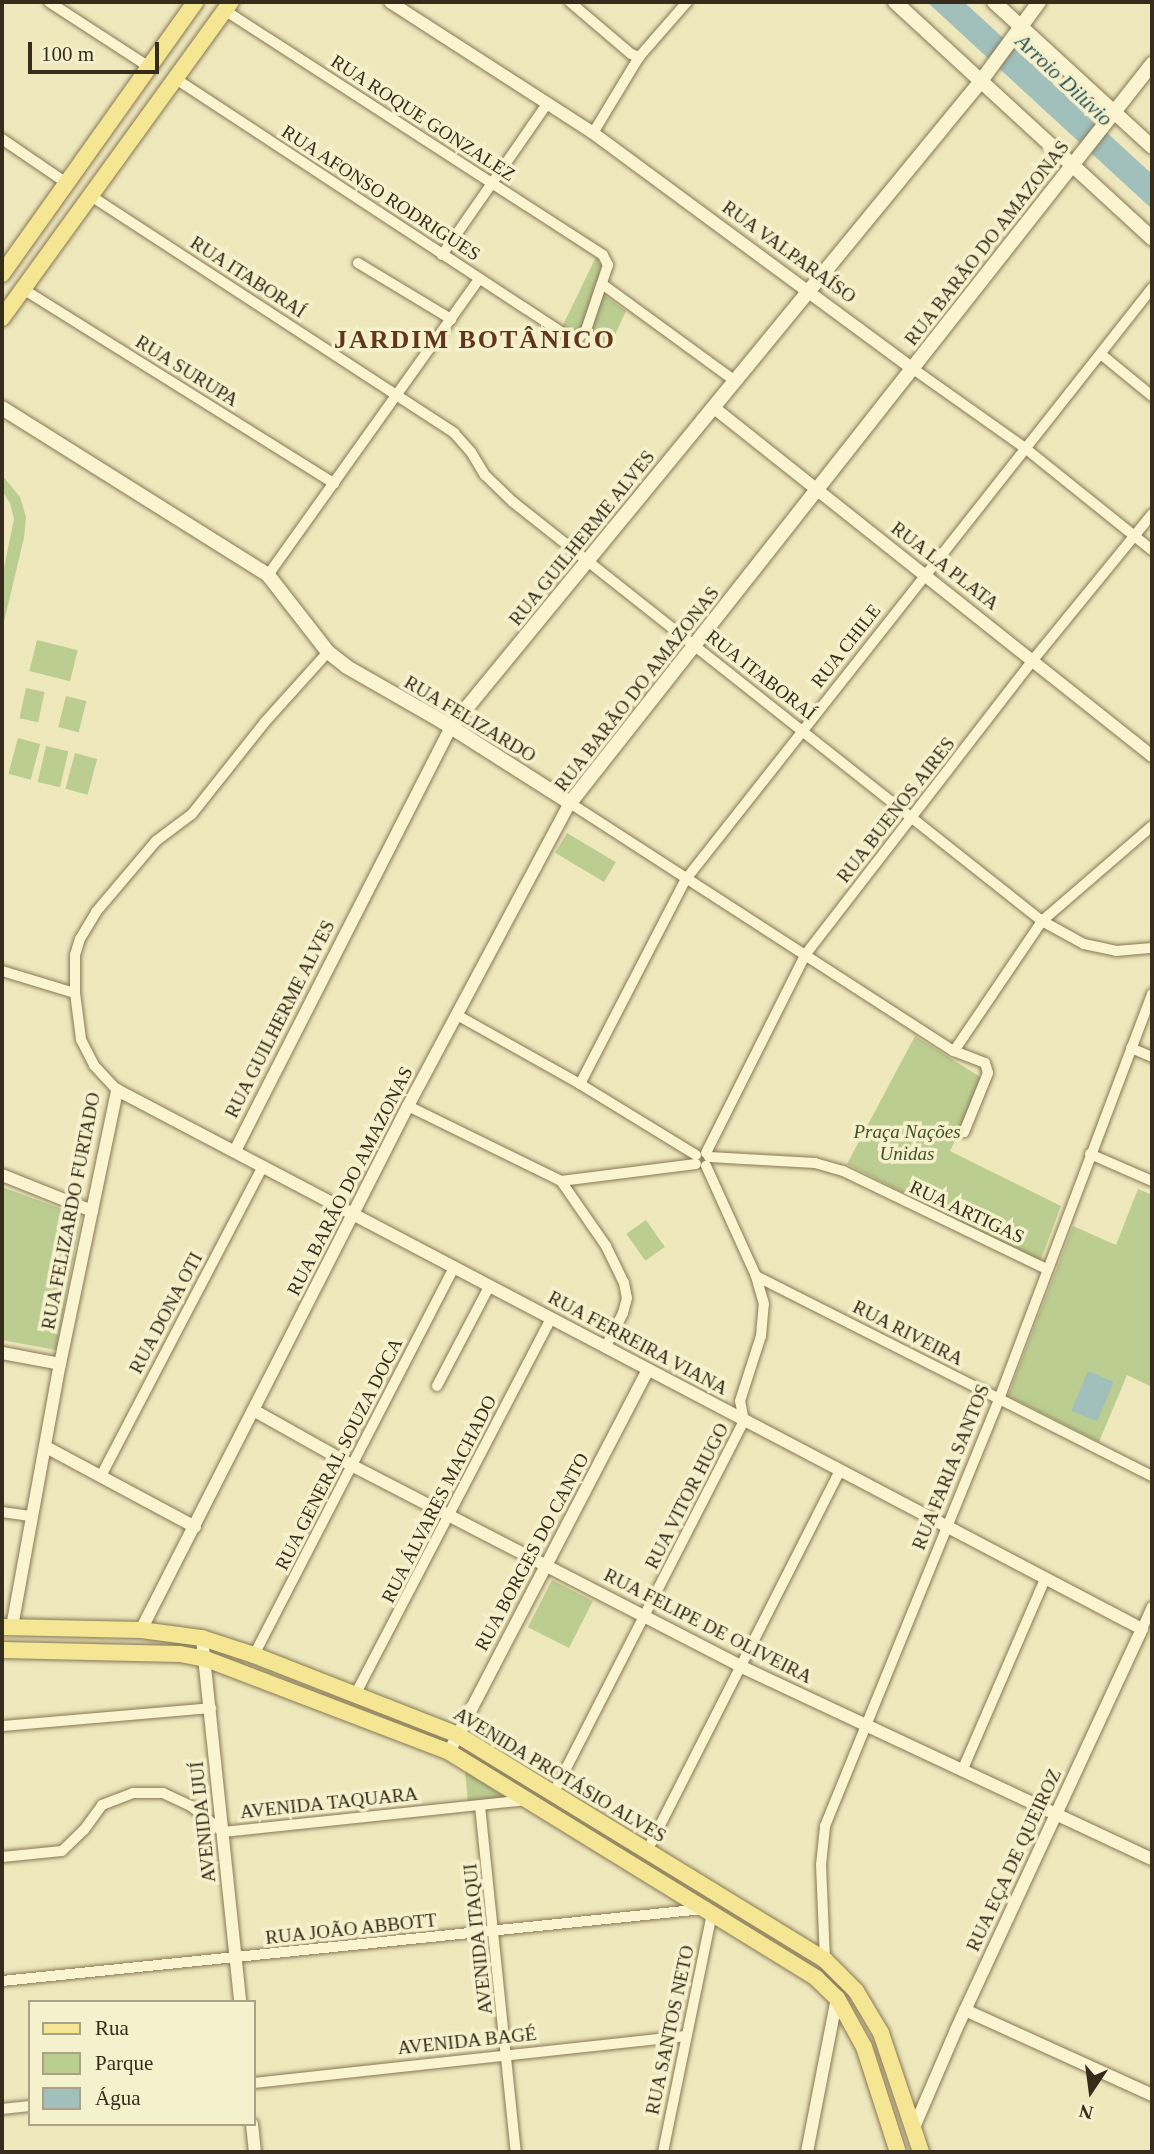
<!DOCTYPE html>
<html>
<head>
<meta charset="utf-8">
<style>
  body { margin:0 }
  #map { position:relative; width:1154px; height:2154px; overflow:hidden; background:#efe8bd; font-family:"Times New Roman",serif }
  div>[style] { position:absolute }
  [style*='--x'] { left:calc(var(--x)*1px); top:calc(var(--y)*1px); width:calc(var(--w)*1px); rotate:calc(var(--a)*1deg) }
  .green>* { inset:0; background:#bccd91; transform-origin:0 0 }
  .water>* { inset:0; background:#a1c0bc; transform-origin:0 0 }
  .roads { filter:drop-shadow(0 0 2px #877856) drop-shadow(0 0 2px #877856) }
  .minor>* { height:10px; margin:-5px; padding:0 5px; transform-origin:5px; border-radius:5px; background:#faf4d0 }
  .tertiary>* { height:12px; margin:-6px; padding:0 6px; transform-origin:6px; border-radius:6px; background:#faf4d0 }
  .secondary>* { height:14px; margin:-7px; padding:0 7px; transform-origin:7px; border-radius:7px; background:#faf4d0 }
  .primary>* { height:16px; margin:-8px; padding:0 8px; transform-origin:8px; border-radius:8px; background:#f4e692 }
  span { translate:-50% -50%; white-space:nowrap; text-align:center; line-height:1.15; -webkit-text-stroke:7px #f6f1cd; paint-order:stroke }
  .street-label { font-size:19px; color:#362c1b }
  .park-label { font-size:19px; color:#3e5321; font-style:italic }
  .water-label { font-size:21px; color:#2a5256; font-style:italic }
  .district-label { font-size:26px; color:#633519; font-weight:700; letter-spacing:2px }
  .frame { position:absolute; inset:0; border:4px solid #362c1b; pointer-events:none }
  .legend { position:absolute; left:28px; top:2000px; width:228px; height:126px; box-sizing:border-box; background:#f6f1cd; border:2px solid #a9a286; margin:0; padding:9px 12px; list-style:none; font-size:21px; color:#362c1b }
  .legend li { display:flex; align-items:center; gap:14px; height:35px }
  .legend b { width:35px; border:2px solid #a9a286 }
  .north { position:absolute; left:1056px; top:2056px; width:70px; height:70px; -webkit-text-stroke:5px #f6f1cd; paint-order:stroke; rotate:193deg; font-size:19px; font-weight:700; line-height:28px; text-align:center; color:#362c1b }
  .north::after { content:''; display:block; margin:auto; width:24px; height:32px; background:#362c1b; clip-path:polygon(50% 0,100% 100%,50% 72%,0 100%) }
  .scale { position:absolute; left:28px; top:42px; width:131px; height:32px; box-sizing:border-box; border:4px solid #362c1b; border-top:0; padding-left:9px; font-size:21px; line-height:24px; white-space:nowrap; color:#362c1b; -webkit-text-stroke:5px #f6f1cd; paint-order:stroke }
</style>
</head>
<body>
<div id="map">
  <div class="green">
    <div style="clip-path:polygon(596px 257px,603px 268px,594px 288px,626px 311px,607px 352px,562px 327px)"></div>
    <div style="clip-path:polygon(2px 475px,20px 497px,26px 517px,24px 538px,2px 630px,2px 578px,14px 519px,10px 503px,2px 491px)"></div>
    <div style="left:37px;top:640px;width:42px;height:32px;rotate:14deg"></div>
    <div style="left:26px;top:688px;width:19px;height:31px;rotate:12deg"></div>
    <div style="left:66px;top:696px;width:21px;height:32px;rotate:14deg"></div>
    <div style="left:18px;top:738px;width:23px;height:37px;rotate:15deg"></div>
    <div style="left:46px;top:746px;width:23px;height:37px;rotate:13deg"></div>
    <div style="left:75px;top:753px;width:23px;height:37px;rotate:15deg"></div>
    <div style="left:567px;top:833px;width:57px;height:23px;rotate:31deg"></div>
    <div style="clip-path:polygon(915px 1036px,985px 1080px,950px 1151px,1061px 1206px,1040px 1262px,847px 1164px)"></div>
    <div style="clip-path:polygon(2px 1187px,81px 1216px,56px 1350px,2px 1340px)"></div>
    <div style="clip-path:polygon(1138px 1189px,1152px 1195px,1152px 1387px,1127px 1375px,1099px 1442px,1008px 1396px,1073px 1226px,1116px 1245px)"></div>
    <div style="left:646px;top:1220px;width:33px;height:24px;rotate:55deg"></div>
    <div style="left:552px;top:1580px;width:46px;height:53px;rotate:27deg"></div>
    <div style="clip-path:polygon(465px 1771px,506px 1798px,468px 1802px)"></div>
  </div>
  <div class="water">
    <div style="clip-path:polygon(927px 2px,964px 2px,1152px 174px,1152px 209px)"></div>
    <div style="left:1088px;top:1371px;width:28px;height:43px;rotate:23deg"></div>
  </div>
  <div class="roads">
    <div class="minor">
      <div style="--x:49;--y:2;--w:119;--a:33"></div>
      <div style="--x:570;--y:2;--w:80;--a:40.4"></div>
      <div style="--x:631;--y:54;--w:9;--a:21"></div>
      <div style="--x:176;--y:79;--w:468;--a:33.3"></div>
      <div style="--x:567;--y:336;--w:12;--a:5"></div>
      <div style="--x:579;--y:337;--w:10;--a:-45"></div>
      <div style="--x:586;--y:330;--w:69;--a:-71.3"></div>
      <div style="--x:608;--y:265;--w:11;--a:-117"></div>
      <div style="--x:603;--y:255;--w:450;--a:-147.1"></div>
      <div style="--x:593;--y:133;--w:89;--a:-58.8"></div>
      <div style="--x:639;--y:57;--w:73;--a:-48.9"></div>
      <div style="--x:2;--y:139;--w:76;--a:34.3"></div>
      <div style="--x:91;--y:196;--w:434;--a:33.1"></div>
      <div style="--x:454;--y:433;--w:25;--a:48"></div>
      <div style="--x:471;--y:452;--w:27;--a:59"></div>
      <div style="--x:485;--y:475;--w:39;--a:44"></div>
      <div style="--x:513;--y:502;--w:675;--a:38.38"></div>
      <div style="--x:1042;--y:921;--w:48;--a:28.7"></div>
      <div style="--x:1084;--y:944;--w:33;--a:12"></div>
      <div style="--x:1116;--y:951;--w:36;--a:-5"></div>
      <div style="--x:442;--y:255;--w:184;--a:-55.2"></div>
      <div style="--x:358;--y:263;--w:109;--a:31.1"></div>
      <div style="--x:602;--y:284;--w:165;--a:36.1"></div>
      <div style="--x:23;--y:289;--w:367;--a:32"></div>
      <div style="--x:1102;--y:355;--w:65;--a:39.4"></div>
      <div style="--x:912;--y:368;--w:138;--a:35.3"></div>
      <div style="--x:1025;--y:448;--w:163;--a:38.8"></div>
      <div style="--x:268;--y:575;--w:364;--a:-54.5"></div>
      <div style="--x:570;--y:803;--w:457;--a:32.9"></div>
      <div style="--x:954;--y:1051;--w:33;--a:21"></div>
      <div style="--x:985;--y:1063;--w:10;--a:73"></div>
      <div style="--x:988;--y:1073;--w:64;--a:112.1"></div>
      <div style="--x:2;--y:971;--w:76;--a:16.8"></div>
      <div style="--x:457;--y:1015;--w:141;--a:29.3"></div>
      <div style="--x:580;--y:1084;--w:136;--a:31.5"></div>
      <div style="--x:1131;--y:1048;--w:23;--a:23"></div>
      <div style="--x:954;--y:1051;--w:157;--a:-55.9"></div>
      <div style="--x:1042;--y:921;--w:145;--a:-40.8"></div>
      <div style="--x:580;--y:1084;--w:231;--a:-62.7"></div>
      <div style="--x:686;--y:879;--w:753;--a:-51.74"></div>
      <div style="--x:117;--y:1090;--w:34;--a:-133"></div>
      <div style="--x:94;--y:1065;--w:29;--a:-117"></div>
      <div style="--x:81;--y:1039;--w:46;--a:-97.4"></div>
      <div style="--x:75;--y:993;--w:38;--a:-90"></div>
      <div style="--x:75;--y:955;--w:17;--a:-73"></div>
      <div style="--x:80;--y:939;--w:31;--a:-59"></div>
      <div style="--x:96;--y:912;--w:93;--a:-49.8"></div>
      <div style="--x:156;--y:841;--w:45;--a:-36.9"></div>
      <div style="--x:192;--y:814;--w:117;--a:-51.6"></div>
      <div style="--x:265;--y:722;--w:94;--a:-48"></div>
      <div style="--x:408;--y:1106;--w:170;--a:26.1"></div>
      <div style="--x:561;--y:1181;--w:136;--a:-7.2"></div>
      <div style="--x:706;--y:1153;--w:221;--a:-63.4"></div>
      <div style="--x:805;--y:955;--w:373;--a:-52.3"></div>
      <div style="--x:1033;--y:660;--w:188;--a:-50.8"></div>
      <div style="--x:1090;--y:1154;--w:68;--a:23.5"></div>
      <div style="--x:709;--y:1157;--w:106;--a:3.2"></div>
      <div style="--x:815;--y:1163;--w:29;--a:16"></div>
      <div style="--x:843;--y:1171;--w:226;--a:25.7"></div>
      <div style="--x:561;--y:1181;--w:79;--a:55.3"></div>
      <div style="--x:606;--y:1246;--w:41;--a:64.1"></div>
      <div style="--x:624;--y:1283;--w:15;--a:79"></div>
      <div style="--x:627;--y:1298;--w:16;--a:105"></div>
      <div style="--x:623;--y:1313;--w:39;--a:117"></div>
      <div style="--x:756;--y:1276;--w:444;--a:26.8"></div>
      <div style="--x:437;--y:1386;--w:112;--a:-62.3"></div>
      <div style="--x:101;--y:1476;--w:350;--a:-62.4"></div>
      <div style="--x:2;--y:1512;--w:30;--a:8"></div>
      <div style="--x:1142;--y:1629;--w:24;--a:-66"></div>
      <div style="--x:254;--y:1655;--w:436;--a:-62.7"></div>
      <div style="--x:355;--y:1695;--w:424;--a:-62.5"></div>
      <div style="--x:2;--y:1726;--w:210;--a:-4.9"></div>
      <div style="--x:962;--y:1771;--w:209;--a:-66.6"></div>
      <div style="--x:553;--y:1794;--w:419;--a:-62.9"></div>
      <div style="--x:744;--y:1421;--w:20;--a:-101"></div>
      <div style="--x:740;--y:1401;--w:68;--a:-72.1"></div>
      <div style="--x:761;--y:1336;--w:32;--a:-85"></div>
      <div style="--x:764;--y:1304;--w:29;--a:-106"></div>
      <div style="--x:756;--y:1276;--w:121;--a:-114.4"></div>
      <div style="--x:480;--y:1806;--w:348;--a:84.1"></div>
      <div style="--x:647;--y:1851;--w:426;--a:-63.1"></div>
      <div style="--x:2;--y:1857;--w:60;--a:-5.7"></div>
      <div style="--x:62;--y:1851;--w:30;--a:-44"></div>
      <div style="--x:84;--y:1830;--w:31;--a:-54"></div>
      <div style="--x:102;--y:1805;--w:33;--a:-21"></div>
      <div style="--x:133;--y:1793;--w:30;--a:0"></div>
      <div style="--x:163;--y:1793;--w:31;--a:25"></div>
      <div style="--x:191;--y:1806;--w:41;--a:39.1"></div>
      <div style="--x:223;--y:1832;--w:306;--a:-6"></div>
      <div style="--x:825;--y:1960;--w:95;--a:-92.4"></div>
      <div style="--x:821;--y:1865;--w:39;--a:-84"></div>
      <div style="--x:825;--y:1826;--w:461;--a:-67.8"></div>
      <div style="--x:999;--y:1399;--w:433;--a:-69.3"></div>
      <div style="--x:2;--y:1981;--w:706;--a:-5.86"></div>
      <div style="--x:254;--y:2083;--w:434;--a:-6.2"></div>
      <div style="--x:2;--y:2109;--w:28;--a:-6"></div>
      <div style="--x:663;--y:2152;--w:243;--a:-78.4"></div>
    </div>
    <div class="tertiary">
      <div style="--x:390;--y:2;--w:242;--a:32.8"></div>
      <div style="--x:593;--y:133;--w:396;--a:36.4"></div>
      <div style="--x:713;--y:407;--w:561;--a:38.48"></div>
      <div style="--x:235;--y:1151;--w:476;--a:-63"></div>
      <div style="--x:2;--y:1175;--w:97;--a:21.8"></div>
      <div style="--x:2;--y:1353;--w:59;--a:10.7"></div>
      <div style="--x:255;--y:1411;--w:112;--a:29.3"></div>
      <div style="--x:353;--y:1466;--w:438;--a:27.3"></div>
      <div style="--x:742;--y:1667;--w:453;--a:25.1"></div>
      <div style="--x:46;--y:1447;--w:169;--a:28.2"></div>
      <div style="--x:12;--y:1627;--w:267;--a:-79.7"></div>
      <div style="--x:60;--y:1364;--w:280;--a:-78.2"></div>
      <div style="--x:117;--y:1090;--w:1158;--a:27.74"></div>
      <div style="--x:1142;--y:1629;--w:442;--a:114.9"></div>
      <div style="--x:956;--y:2030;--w:109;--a:113.3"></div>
      <div style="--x:141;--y:1630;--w:588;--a:-63"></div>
      <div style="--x:408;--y:1106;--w:344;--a:-61.9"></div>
      <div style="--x:202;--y:1638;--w:366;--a:84"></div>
      <div style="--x:449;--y:1752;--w:431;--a:-62.5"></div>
      <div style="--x:965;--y:2010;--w:205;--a:24.4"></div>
      <div style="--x:252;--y:2124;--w:28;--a:84"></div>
      <div style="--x:807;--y:2152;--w:157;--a:-79"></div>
    </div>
    <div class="secondary">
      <div style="--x:895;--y:2;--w:349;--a:42.6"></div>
      <div style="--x:994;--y:2;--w:214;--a:42.5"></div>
      <div style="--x:2;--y:408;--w:314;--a:32.1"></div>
      <div style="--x:268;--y:575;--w:98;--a:52.1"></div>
      <div style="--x:328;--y:652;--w:24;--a:38"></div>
      <div style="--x:347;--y:667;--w:111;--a:29.8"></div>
      <div style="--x:443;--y:722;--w:151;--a:32.5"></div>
      <div style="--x:570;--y:803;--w:941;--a:-51.78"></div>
      <div style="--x:451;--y:727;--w:836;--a:-50.63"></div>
      <div style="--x:981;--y:81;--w:98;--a:-53.7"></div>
    </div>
    <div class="primary">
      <div style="--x:2;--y:274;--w:334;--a:-54.6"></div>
      <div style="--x:2;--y:318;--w:390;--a:-54.1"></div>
      <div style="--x:2;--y:1627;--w:139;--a:1.2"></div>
      <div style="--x:141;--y:1630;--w:62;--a:7.5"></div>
      <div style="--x:202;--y:1638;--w:55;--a:18.1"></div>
      <div style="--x:254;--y:1655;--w:219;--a:21.4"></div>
      <div style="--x:458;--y:1735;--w:430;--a:31.5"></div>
      <div style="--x:825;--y:1960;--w:44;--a:45"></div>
      <div style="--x:856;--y:1991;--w:49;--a:59.2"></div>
      <div style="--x:881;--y:2033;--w:126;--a:71.4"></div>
      <div style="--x:2;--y:1650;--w:178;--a:1.3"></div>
      <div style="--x:180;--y:1654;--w:26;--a:11"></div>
      <div style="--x:206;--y:1659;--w:260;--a:20.9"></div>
      <div style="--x:449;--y:1752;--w:431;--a:31.6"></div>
      <div style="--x:816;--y:1978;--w:29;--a:44"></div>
      <div style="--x:837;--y:1998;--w:56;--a:61.1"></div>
      <div style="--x:864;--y:2047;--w:110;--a:72.1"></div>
    </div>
  </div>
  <div class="street-label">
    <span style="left:423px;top:118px;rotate:33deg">RUA ROQUE GONZALEZ</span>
    <span style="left:381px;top:193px;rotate:33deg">RUA AFONSO RODRIGUES</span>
    <span style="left:987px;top:243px;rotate:-52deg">RUA BARÃO DO AMAZONAS</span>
    <span style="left:789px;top:252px;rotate:36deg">RUA VALPARAÍSO</span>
    <span style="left:248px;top:277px;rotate:33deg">RUA ITABORAÍ</span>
    <span style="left:187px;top:371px;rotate:32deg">RUA SURUPA</span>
    <span style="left:582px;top:538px;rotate:-51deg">RUA GUILHERME ALVES</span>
    <span style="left:945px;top:566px;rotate:38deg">RUA LA PLATA</span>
    <span style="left:846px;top:646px;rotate:-52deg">RUA CHILE</span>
    <span style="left:761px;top:675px;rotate:38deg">RUA ITABORAÍ</span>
    <span style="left:637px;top:689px;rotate:-52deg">RUA BARÃO DO AMAZONAS</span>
    <span style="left:470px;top:719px;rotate:31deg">RUA FELIZARDO</span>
    <span style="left:896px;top:810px;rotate:-52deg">RUA BUENOS AIRES</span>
    <span style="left:280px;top:1019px;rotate:-63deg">RUA GUILHERME ALVES</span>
    <span style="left:350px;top:1181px;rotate:-63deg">RUA BARÃO DO AMAZONAS</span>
    <span style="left:71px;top:1211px;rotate:-79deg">RUA FELIZARDO FURTADO</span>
    <span style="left:967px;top:1212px;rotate:25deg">RUA ARTIGAS</span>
    <span style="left:166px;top:1313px;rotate:-62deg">RUA DONA OTI</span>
    <span style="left:908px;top:1333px;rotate:27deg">RUA RIVEIRA</span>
    <span style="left:638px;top:1343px;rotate:28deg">RUA FERREIRA VIANA</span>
    <span style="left:339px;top:1454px;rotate:-63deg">RUA GENERAL SOUZA DOCA</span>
    <span style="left:951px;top:1467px;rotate:-68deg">RUA FARIA SANTOS</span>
    <span style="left:687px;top:1496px;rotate:-63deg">RUA VITOR HUGO</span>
    <span style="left:439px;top:1499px;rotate:-63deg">RUA ÁLVARES MACHADO</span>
    <span style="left:532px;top:1552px;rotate:-62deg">RUA BORGES DO CANTO</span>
    <span style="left:708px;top:1626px;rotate:27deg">RUA FELIPE DE OLIVEIRA</span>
    <span style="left:560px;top:1775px;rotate:31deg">AVENIDA PROTÁSIO ALVES</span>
    <span style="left:329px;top:1803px;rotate:-6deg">AVENIDA TAQUARA</span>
    <span style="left:203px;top:1822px;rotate:-96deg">AVENIDA IJUÍ</span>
    <span style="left:1014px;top:1860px;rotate:-65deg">RUA EÇA DE QUEIROZ</span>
    <span style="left:351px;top:1929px;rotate:-6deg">RUA JOÃO ABBOTT</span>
    <span style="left:478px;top:1939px;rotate:-96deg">AVENIDA ITAQUI</span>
    <span style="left:670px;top:2030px;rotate:-78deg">RUA SANTOS NETO</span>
    <span style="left:467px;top:2041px;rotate:-6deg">AVENIDA BAGÉ</span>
  </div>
  <div class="park-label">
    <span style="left:907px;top:1143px">Praça Nações<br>Unidas</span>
  </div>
  <div class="water-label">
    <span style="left:1064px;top:80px;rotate:43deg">Arroio Dilúvio</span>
  </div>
  <div class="district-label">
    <span style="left:475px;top:340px">JARDIM BOTÂNICO</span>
  </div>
  <div class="frame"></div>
  <ul class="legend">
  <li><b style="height:9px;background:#f4e692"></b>Rua</li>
  <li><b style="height:19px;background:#bccd91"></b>Parque</li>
  <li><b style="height:19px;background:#a1c0bc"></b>Água</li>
  </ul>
  <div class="north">N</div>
  <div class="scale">100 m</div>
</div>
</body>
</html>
